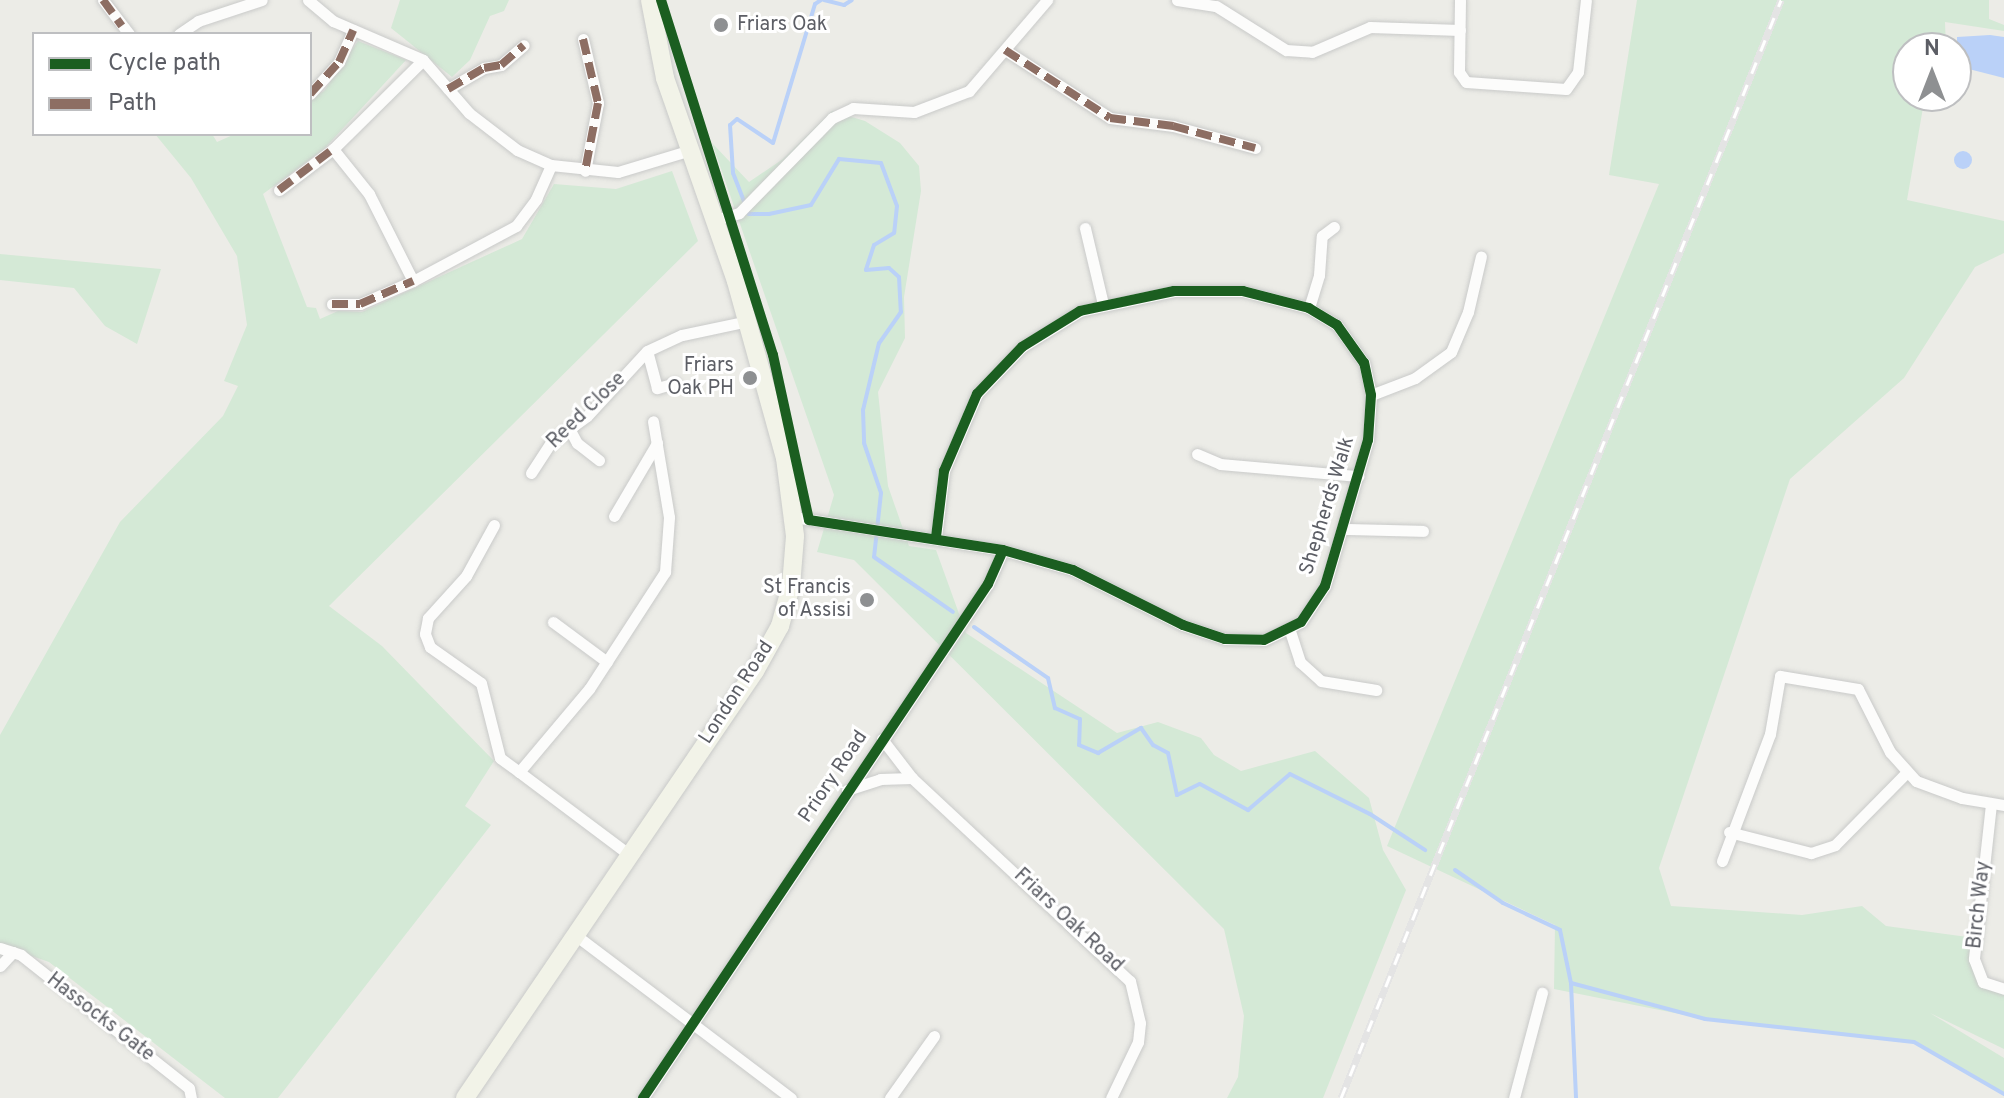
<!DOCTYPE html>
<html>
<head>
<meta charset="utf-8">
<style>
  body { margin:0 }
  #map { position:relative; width:2004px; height:1098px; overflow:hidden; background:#ecece7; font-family:Overpass,sans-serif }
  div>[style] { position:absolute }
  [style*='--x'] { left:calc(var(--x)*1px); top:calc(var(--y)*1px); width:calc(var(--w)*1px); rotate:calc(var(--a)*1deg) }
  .green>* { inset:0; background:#d4e9d6 }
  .water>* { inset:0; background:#bad1f8 }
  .round { border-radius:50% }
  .stream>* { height:4px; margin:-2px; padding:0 2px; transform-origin:2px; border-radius:2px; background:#bad1f8 }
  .roads { filter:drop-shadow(0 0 2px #c9cac9) drop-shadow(0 0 2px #c9cac9) }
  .street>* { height:11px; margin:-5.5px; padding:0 5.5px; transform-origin:5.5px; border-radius:5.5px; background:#fcfcfb }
  .primary>* { height:18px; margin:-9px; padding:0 9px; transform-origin:9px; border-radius:9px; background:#f2f3e8 }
  .rail>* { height:7px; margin-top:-3.5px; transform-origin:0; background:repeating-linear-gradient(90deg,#fff 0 12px,#e4e4e4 0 24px); box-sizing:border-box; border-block:2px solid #e4e4e4 }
  .quiet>* { height:8px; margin-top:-4px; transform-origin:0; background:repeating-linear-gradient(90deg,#8d6e63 0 16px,transparent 0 24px) }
  .cycleway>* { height:10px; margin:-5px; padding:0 5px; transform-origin:5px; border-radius:5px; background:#1b5e20 }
  .dots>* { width:22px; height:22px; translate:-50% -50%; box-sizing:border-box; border:4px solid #fff; border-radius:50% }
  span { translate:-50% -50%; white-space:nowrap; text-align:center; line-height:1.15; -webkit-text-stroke:6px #fff; paint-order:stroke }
  .poi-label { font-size:20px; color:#5c5e65 }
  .left { translate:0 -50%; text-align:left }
  .right { translate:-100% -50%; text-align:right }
  .street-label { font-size:20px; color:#5c5e65 }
  .legend { position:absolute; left:32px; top:32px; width:280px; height:104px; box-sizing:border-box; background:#fff; border:2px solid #bebfc1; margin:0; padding:10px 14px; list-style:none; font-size:24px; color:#5c5e65 }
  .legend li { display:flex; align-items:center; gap:16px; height:40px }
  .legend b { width:40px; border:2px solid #bebfc1 }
  .north { position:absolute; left:1892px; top:32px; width:80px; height:80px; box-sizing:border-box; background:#fff; border:2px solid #bebfc1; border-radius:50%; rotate:0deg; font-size:22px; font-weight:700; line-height:32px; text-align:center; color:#5c5e65 }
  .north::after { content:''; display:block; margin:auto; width:28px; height:36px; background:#8e9092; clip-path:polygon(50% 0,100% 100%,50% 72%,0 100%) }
</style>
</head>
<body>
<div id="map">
  <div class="green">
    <div style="clip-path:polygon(400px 0,509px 0,504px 11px,490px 16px,470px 60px,452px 77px,391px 28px)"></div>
    <div style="clip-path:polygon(1637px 0,1989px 0,1989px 19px,2004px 25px,2004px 31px,1945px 22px,1946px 48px,1908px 48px,1908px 96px,1925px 96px,1907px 200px,2004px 221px,2004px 253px,1975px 267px,1904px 378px,1790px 479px,1659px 868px,1671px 906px,1802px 915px,1862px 906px,1886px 926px,1975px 938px,1983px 982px,2004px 989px,2004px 1049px,1930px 1013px,2004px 1058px,2004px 1094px,1914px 1042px,1705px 1019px,1554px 989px,1555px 925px,1387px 846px,1659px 184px,1609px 175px)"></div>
    <div style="clip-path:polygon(358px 41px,406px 60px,324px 149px,263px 194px,307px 307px,316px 308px,320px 319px,338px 311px,362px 312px,522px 239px,554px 184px,616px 189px,672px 171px,698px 241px,329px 606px,382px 646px,494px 761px,465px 806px,491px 825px,278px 1098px,225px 1098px,49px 962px,0 945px,0 735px,120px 522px,223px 416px,238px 386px,224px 381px,247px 325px,237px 256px,191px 178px,155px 134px,212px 134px,217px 142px,235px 134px,310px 134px,310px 100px,324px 91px)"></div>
    <div style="clip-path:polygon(832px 111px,865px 121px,900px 143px,919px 166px,921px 191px,904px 297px,905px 338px,878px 392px,888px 486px,909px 546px,936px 550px,966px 633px,1117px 733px,1158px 722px,1201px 738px,1214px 755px,1241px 771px,1315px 751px,1369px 798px,1383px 850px,1406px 890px,1323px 1098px,1227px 1098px,1238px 1077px,1244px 1016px,1224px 929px,854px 560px,817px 552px,834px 495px,712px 143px,749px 182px,783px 159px)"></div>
    <div style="clip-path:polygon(0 254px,161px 269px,137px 344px,105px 326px,74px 288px,0 280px)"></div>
  </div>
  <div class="water">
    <div style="clip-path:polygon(1990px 35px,2004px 37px,2004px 78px,1957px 66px,1957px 37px)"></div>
    <div class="round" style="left:1954px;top:151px;width:18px;height:18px"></div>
  </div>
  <div class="stream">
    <div style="--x:821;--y:0;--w:7;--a:146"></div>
    <div style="--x:815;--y:4;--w:145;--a:106.8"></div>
    <div style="--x:773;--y:143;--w:43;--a:-146.3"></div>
    <div style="--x:737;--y:119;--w:9;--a:139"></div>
    <div style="--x:730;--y:125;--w:48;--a:86.4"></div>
    <div style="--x:733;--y:173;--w:44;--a:68.7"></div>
    <div style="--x:749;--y:214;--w:20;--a:0"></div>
    <div style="--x:769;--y:214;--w:43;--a:-12.1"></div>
    <div style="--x:811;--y:205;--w:54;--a:-58.7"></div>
    <div style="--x:839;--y:159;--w:42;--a:5.4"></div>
    <div style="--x:881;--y:163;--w:46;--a:69.6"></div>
    <div style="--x:897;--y:206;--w:27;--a:96"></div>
    <div style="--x:894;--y:233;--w:23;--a:149"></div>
    <div style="--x:874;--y:245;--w:26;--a:108"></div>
    <div style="--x:866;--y:270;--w:23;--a:-5"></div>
    <div style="--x:889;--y:268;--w:13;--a:42"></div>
    <div style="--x:899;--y:277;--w:35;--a:87"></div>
    <div style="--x:901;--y:312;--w:38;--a:125"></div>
    <div style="--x:879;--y:343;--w:69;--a:103.4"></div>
    <div style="--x:863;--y:410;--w:33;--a:88"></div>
    <div style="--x:864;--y:443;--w:53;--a:71.2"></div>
    <div style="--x:881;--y:493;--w:64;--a:96.2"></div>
    <div style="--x:874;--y:557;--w:96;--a:34.8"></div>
    <div style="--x:824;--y:0;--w:21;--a:14"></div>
    <div style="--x:844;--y:5;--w:9;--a:-32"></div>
    <div style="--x:974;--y:627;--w:90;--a:34.6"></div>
    <div style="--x:1048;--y:678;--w:31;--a:77"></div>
    <div style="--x:1055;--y:708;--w:27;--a:24"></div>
    <div style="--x:1080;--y:719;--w:26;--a:92"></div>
    <div style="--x:1079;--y:745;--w:21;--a:23"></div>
    <div style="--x:1098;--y:753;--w:50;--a:-30.2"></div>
    <div style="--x:1141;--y:728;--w:21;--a:55"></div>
    <div style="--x:1153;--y:745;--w:17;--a:28"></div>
    <div style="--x:1168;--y:753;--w:43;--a:77.9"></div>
    <div style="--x:1177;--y:795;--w:25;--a:-26"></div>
    <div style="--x:1200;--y:784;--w:55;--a:28.4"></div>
    <div style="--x:1248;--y:810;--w:55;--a:-40.6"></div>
    <div style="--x:1290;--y:774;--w:89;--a:26.6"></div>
    <div style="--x:1370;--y:814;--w:66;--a:33.2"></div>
    <div style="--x:1455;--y:870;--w:58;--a:34.5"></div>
    <div style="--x:1503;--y:903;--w:63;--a:25.3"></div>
    <div style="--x:1560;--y:930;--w:54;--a:78.3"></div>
    <div style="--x:1571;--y:983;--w:115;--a:87.5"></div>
    <div style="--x:1571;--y:983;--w:139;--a:15"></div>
    <div style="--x:1705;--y:1019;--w:210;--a:6.3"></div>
    <div style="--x:1914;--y:1042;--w:104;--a:30"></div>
  </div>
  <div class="roads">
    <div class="street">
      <div style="--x:103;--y:0;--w:43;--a:52.6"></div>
      <div style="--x:308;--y:0;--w:33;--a:40"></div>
      <div style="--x:333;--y:21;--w:98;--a:23.4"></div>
      <div style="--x:423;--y:60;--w:70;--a:49"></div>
      <div style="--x:469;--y:113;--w:61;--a:37.6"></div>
      <div style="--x:517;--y:150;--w:37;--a:24"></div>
      <div style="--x:551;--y:165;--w:67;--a:6"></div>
      <div style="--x:618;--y:172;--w:76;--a:-16.8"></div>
      <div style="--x:1177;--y:0;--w:39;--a:9"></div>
      <div style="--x:1216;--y:6;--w:83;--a:32.2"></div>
      <div style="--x:1286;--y:50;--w:26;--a:4"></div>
      <div style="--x:1312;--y:52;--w:63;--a:-23.3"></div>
      <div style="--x:1370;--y:27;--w:90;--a:1.9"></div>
      <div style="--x:1460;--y:0;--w:72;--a:90.8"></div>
      <div style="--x:1459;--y:72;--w:12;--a:55"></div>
      <div style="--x:1466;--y:82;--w:100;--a:4"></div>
      <div style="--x:1566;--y:89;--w:21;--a:-55"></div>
      <div style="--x:1578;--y:72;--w:72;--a:-83.7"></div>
      <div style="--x:179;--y:34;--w:23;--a:-34"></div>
      <div style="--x:198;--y:21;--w:67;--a:-18.2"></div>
      <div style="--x:583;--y:39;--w:66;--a:76.8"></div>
      <div style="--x:598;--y:103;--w:69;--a:100.8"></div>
      <div style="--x:1005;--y:50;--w:125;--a:32.9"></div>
      <div style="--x:1110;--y:118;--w:64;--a:7.2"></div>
      <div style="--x:1173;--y:126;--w:85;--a:15"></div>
      <div style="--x:423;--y:60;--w:127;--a:135.3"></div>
      <div style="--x:333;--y:149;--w:58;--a:51.3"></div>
      <div style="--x:369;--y:194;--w:97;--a:63.2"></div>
      <div style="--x:413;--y:281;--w:117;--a:-28.1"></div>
      <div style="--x:516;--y:226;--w:34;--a:-53"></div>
      <div style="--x:536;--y:199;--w:37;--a:-66"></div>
      <div style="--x:448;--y:89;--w:42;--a:-30.3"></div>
      <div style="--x:484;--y:68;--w:17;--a:-10"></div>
      <div style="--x:501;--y:65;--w:30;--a:-41"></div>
      <div style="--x:310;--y:94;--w:43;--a:-47.8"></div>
      <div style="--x:339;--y:62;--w:35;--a:-66"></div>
      <div style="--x:279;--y:190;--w:68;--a:-37.2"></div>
      <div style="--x:715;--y:220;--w:25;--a:-16"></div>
      <div style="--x:739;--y:213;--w:133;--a:-45.6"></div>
      <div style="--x:832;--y:118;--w:23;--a:-25"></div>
      <div style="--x:853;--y:108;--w:61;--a:3.8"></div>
      <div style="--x:914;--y:112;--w:59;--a:-20.9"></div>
      <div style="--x:969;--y:91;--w:120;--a:-49.4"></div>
      <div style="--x:1085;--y:228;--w:78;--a:76.7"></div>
      <div style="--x:332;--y:304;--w:28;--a:0"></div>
      <div style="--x:360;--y:304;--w:58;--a:-23.5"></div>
      <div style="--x:1309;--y:308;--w:34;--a:-73"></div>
      <div style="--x:1319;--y:275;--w:39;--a:-86"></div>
      <div style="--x:1322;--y:236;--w:15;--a:-37"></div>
      <div style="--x:675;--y:383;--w:19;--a:164"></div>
      <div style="--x:657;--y:388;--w:38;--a:-105"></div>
      <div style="--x:647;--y:351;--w:38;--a:-25"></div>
      <div style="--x:682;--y:335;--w:67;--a:-12"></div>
      <div style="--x:1371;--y:395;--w:47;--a:-21.1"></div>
      <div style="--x:1415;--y:378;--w:44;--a:-35.8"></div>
      <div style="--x:1451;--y:352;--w:43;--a:-67"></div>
      <div style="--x:1468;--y:312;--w:57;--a:-76.9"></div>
      <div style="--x:570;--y:430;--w:15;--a:62"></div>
      <div style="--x:577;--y:443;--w:28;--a:38"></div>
      <div style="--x:1197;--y:454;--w:25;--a:23"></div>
      <div style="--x:1220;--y:464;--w:139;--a:5"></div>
      <div style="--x:531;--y:473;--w:37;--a:-57"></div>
      <div style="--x:551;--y:442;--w:44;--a:-35.8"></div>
      <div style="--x:587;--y:416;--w:88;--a:-47.3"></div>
      <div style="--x:614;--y:516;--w:85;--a:-59.5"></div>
      <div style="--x:794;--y:517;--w:212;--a:9"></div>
      <div style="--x:1003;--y:550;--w:73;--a:15.9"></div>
      <div style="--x:1073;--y:570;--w:123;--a:26.6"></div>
      <div style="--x:1183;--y:625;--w:44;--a:18.4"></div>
      <div style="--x:1225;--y:639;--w:39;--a:1"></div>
      <div style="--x:1264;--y:640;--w:41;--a:-25.9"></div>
      <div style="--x:1301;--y:622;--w:43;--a:-56.3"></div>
      <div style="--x:1325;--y:586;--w:152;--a:-73.6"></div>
      <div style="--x:1368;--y:440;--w:45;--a:-86.2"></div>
      <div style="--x:1371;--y:395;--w:33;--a:-102"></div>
      <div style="--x:1364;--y:363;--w:47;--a:-125.4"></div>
      <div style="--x:1337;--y:325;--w:33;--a:-149"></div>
      <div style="--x:1309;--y:308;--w:68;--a:-165.6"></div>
      <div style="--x:1243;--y:291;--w:69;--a:180"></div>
      <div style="--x:1174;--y:291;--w:96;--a:168"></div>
      <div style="--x:1080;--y:311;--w:68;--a:148.2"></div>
      <div style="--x:1022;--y:347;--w:65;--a:133.8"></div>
      <div style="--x:977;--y:394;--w:84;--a:113.2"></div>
      <div style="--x:944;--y:471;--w:66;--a:96.9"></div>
      <div style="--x:494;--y:525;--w:58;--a:118.8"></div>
      <div style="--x:466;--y:576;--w:57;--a:132.1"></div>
      <div style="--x:428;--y:618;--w:16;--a:101"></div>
      <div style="--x:425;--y:634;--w:14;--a:69"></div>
      <div style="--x:430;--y:647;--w:62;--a:35.2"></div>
      <div style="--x:481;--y:683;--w:77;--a:75.8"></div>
      <div style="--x:500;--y:758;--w:24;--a:36"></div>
      <div style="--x:1343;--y:529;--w:80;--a:1.4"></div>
      <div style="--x:553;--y:622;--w:67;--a:36.5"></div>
      <div style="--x:1290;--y:631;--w:33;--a:72"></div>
      <div style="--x:1300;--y:662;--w:28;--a:42"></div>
      <div style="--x:1321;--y:681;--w:56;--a:9.3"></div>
      <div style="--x:882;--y:739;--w:49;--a:52.4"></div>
      <div style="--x:912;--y:778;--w:298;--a:43"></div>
      <div style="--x:1130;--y:981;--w:43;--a:76.6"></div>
      <div style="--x:1140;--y:1023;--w:19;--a:96"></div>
      <div style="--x:1138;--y:1042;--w:62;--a:115.7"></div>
      <div style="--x:847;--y:790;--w:35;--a:-18"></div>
      <div style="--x:880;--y:779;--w:32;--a:-2"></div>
      <div style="--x:1991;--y:804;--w:156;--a:96.3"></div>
      <div style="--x:1974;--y:959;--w:25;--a:69"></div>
      <div style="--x:1983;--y:982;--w:22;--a:18"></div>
      <div style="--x:1729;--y:832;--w:85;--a:14.4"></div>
      <div style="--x:1811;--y:853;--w:25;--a:-18"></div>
      <div style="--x:1835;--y:845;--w:101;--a:-45.4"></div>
      <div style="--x:627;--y:853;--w:135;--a:-143.1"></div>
      <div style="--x:519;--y:772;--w:109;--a:-49.9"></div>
      <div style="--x:589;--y:689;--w:140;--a:-57"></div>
      <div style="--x:665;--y:572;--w:55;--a:-85.8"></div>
      <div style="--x:669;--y:517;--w:97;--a:-99.5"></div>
      <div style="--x:1722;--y:861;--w:136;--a:-69.3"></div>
      <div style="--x:1770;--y:734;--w:59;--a:-80.2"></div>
      <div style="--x:1780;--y:676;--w:79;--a:9.5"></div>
      <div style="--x:1858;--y:689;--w:71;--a:63.1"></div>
      <div style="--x:1890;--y:752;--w:39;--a:48"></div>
      <div style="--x:1916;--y:781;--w:49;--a:20.3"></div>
      <div style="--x:1962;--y:798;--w:43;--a:9.5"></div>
      <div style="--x:574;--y:934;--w:272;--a:37.1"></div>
      <div style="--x:0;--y:948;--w:22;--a:18"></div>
      <div style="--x:21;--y:955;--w:214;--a:38.4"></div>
      <div style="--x:189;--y:1088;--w:10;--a:79"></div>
      <div style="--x:0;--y:966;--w:19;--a:-47"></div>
      <div style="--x:643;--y:1098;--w:619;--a:-56.13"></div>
      <div style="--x:988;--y:584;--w:37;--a:-66"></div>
      <div style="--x:890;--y:1098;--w:76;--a:-54.6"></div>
      <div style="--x:1514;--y:1098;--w:109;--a:-75.1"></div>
    </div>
    <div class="primary">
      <div style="--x:465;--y:1098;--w:516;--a:-55.82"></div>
      <div style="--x:755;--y:671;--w:51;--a:-60.9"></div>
      <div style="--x:780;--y:626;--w:41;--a:-74.6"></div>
      <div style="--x:791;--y:586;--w:50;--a:-85.4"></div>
      <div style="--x:795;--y:536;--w:79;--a:-97.3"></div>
      <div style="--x:785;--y:458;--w:184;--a:-105.5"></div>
      <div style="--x:736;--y:281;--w:215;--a:-109.3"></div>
      <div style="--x:665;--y:78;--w:79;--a:-100.9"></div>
    </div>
  </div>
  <div class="rail">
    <div style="--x:1341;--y:1098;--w:1183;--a:-68.16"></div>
  </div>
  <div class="quiet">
    <div style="--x:103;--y:0;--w:32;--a:54"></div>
    <div style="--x:583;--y:39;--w:66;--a:76.8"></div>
    <div style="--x:598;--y:103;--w:69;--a:100.8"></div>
    <div style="--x:1005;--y:50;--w:125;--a:32.9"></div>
    <div style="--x:1110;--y:118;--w:64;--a:7.2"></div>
    <div style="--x:1173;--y:126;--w:85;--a:15"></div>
    <div style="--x:448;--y:89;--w:42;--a:-30.3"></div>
    <div style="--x:484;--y:68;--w:17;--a:-10"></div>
    <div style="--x:501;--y:65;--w:30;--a:-41"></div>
    <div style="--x:310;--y:94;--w:43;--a:-47.8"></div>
    <div style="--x:339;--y:62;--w:35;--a:-66"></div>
    <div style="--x:279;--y:190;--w:68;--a:-37.2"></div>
    <div style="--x:332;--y:304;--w:28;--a:0"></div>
    <div style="--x:360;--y:304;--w:58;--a:-23.5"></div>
  </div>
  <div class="cycleway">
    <div style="--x:661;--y:0;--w:372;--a:72.5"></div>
    <div style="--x:773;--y:355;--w:169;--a:77.7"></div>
    <div style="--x:809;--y:520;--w:196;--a:8.8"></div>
    <div style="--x:1003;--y:550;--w:73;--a:15.9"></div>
    <div style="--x:1073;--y:570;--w:123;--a:26.6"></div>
    <div style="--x:1183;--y:625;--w:44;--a:18.4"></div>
    <div style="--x:1225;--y:639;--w:39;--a:1"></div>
    <div style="--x:1264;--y:640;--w:41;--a:-25.9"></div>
    <div style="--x:1301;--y:622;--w:43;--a:-56.3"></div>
    <div style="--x:1325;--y:586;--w:152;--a:-73.6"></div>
    <div style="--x:1368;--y:440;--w:45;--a:-86.2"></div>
    <div style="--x:1371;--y:395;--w:33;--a:-102"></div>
    <div style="--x:1364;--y:363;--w:47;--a:-125.4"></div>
    <div style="--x:1337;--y:325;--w:33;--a:-149"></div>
    <div style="--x:1309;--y:308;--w:68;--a:-165.6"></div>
    <div style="--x:1243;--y:291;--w:69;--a:180"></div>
    <div style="--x:1174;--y:291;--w:96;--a:168"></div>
    <div style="--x:1080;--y:311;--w:68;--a:148.2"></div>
    <div style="--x:1022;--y:347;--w:65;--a:133.8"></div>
    <div style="--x:977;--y:394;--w:84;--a:113.2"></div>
    <div style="--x:944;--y:471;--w:66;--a:96.9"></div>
    <div style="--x:643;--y:1098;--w:619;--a:-56.13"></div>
    <div style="--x:988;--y:584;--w:37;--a:-66"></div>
  </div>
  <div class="dots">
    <div style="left:721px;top:25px;background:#8e9092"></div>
    <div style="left:750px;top:378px;background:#8e9092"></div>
    <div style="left:867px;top:600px;background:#8e9092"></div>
  </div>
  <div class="poi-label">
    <span class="left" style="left:737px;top:25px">Friars Oak</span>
    <span class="right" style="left:734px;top:378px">Friars<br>Oak PH</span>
    <span class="right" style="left:851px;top:600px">St Francis<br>of Assisi</span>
  </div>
  <div class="street-label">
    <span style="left:587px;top:411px;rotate:-44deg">Reed Close</span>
    <span style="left:1328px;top:506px;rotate:-73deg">Shepherds Walk</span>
    <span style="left:737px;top:693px;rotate:-57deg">London Road</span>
    <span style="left:834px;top:777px;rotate:-56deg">Priory Road</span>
    <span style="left:1980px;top:905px;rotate:-84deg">Birch Way</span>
    <span style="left:1068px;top:921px;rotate:43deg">Friars Oak Road</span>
    <span style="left:100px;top:1018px;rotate:38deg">Hassocks Gate</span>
  </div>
  <ul class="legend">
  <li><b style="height:10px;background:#1b5e20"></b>Cycle path</li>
  <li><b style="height:10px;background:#8d6e63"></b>Path</li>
  </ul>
  <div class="north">N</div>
</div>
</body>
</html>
